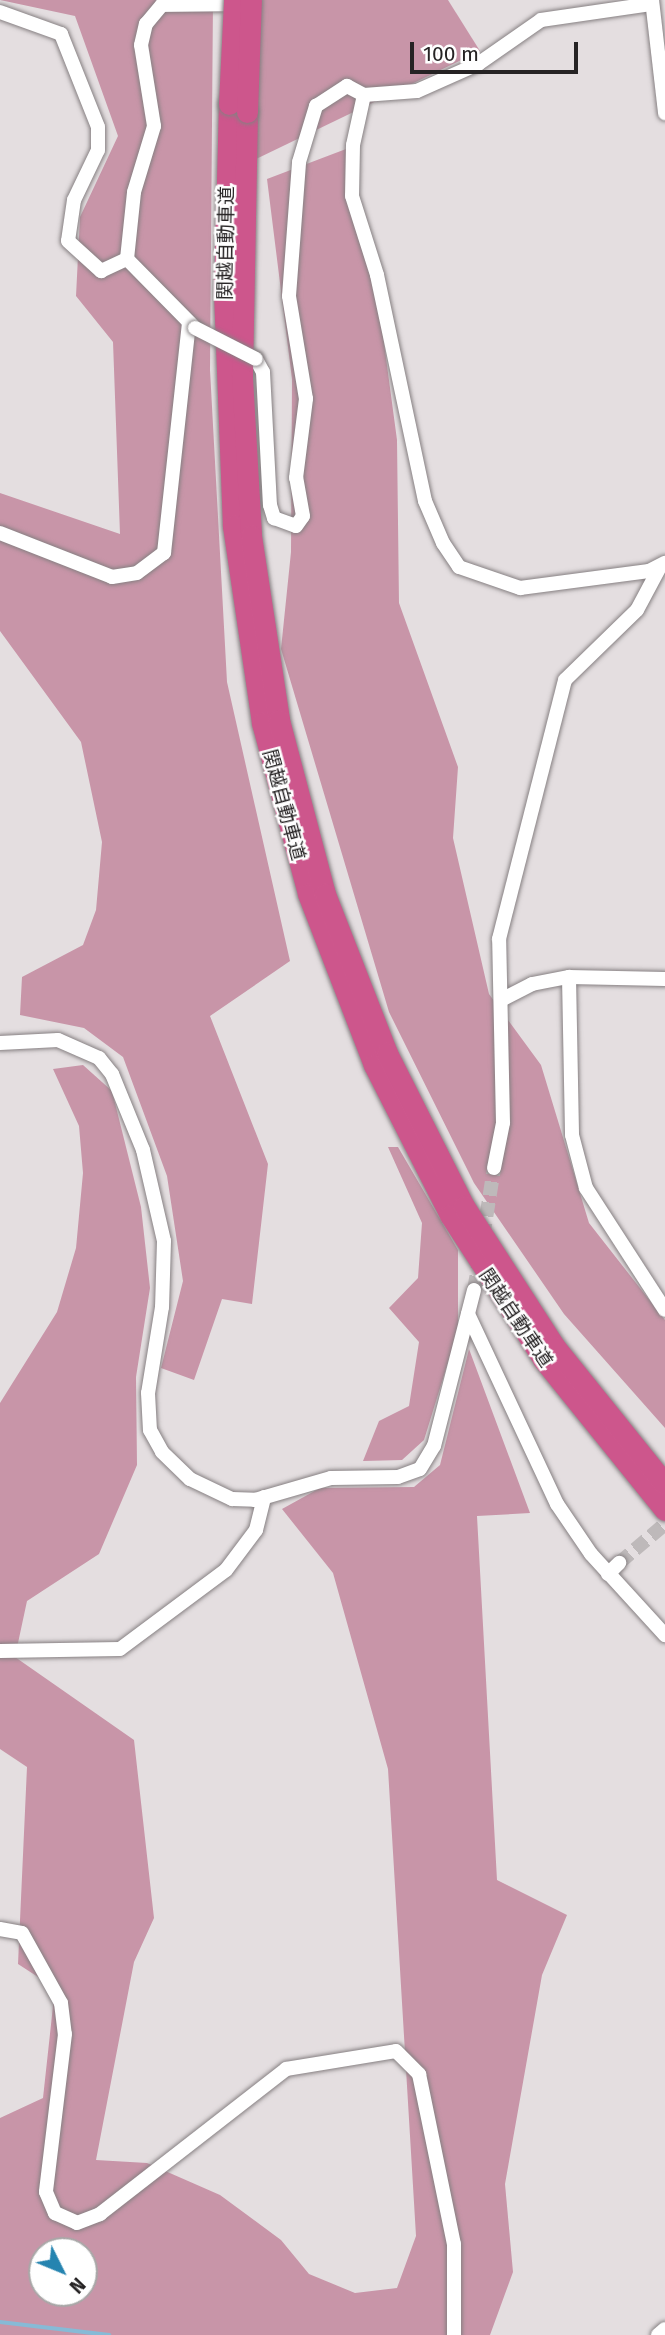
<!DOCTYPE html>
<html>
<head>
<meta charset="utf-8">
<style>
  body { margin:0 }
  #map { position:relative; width:665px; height:2335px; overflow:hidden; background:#e4dee0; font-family:"Fira Sans","Noto Sans JP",sans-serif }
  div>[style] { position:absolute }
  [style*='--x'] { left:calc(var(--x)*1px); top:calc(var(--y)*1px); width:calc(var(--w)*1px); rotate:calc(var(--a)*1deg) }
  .forest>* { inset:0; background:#c895a8 }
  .stream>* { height:3.5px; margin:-1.75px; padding:0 1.75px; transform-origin:1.75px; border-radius:1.75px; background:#87bad6 }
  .minor-tunnel>* { height:14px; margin-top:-7px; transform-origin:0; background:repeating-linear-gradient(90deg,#beb9ba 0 14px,transparent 0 21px) }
  .roads { filter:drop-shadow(0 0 2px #868082) drop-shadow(0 0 2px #868082) }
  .minor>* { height:14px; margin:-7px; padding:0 7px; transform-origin:7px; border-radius:7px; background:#fff }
  .highway>* { height:21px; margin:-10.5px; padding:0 10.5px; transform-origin:10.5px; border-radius:10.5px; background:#cd568c }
  .bridges { filter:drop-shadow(0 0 2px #868082) drop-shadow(0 0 2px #868082) }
  .minor-bridge>* { height:14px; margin:-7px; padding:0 7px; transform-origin:7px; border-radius:7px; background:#fff }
  .highway-bridge>* { height:21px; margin:-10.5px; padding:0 10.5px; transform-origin:10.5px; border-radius:10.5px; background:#cd568c }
  span { translate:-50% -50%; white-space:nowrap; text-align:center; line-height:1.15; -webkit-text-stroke:5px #fff; paint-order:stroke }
  .street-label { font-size:19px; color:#262324 }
  .north { position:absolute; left:28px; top:2237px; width:70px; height:70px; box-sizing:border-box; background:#fff; border:2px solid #a8a7a7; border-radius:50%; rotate:133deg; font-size:19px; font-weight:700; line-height:28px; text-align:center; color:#262324 }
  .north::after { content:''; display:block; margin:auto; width:24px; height:32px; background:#2584b0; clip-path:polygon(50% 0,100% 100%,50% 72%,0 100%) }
  .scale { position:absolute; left:410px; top:42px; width:168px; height:32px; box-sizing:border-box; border:4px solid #262324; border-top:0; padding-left:9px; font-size:21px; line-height:24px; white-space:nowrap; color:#262324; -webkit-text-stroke:5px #fff; paint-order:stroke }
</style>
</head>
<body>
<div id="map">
  <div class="forest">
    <div style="clip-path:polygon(0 0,213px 0,210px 370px,227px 682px,290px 961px,210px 1016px,268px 1164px,252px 1304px,222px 1299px,194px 1380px,161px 1368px,183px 1281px,167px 1176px,123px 1057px,84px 1028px,20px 1015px,22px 977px,83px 945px,96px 910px,102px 842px,81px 742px,0 631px,0 493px,120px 534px,113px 342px,76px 296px,80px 217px,118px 136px,75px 16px)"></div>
    <div style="clip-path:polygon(260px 0,448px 0,480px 51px,252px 161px)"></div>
    <div style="clip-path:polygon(346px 149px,375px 276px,397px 440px,399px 603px,458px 767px,453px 838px,489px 994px,541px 1065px,589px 1223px,665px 1320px,665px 1428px,564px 1314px,474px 1183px,389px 1012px,281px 649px,291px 552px,292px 379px,267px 179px)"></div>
    <div style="clip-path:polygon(evenodd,83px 1065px,112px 1091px,141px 1207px,150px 1288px,136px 1377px,137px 1465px,99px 1554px,27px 1601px,15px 1657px,134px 1740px,154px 1918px,134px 1962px,96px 2160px,147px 2163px,220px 2195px,281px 2240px,309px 2274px,355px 2293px,397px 2288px,416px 2236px,388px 1769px,333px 1573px,282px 1509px,320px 1488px,414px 1487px,440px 1465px,469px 1349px,530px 1513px,477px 1516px,497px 1880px,567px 1915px,542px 1975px,505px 2184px,513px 2272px,490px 2335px,0 2335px,0 2118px,43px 2098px,55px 1988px,18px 1964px,27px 1767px,0 1749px,0 1403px,57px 1312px,76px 1248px,83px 1173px,79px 1126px,53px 1069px,83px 1065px,42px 2251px,84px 2251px,84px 2293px,42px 2293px,42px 2251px)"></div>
    <div style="clip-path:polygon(388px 1147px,398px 1147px,458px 1250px,458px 1330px,424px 1440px,402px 1460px,363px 1461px,379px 1421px,409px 1406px,419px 1342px,389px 1308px,418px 1278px,422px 1223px)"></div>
  </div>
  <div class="stream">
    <div style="--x:0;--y:2322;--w:110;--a:6.8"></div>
  </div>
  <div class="minor-tunnel">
    <div style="--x:483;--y:1237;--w:70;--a:-80.9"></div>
    <div style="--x:474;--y:1290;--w:34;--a:-80"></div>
    <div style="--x:619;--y:1563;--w:60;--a:-40.3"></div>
  </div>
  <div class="roads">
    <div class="minor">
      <div style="--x:652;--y:0;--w:114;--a:83.4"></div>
      <div style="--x:0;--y:12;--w:65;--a:19.8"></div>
      <div style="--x:61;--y:34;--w:100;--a:68.3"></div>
      <div style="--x:98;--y:127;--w:23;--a:90"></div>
      <div style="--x:98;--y:150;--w:55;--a:115.6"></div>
      <div style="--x:74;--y:200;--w:41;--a:98.3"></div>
      <div style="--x:68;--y:241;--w:45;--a:42.3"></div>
      <div style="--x:101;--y:271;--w:29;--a:-25"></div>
      <div style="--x:364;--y:95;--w:51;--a:102.4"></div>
      <div style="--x:353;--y:145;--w:51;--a:91.1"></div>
      <div style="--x:352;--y:196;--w:83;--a:72.4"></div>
      <div style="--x:377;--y:275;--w:231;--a:78"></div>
      <div style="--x:425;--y:501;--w:46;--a:66.8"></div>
      <div style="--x:443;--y:543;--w:29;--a:56"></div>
      <div style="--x:459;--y:567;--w:65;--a:19"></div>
      <div style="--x:520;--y:588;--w:130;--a:-7.5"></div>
      <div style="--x:649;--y:571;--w:18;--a:-27"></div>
      <div style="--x:195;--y:328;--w:97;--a:-134.6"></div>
      <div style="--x:127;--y:259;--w:67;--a:-84"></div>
      <div style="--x:134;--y:192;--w:69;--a:-73.1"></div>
      <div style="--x:154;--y:126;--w:82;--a:-99.1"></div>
      <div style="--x:141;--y:45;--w:22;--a:-77"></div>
      <div style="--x:146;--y:24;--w:25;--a:-50"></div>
      <div style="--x:162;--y:5;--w:80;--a:-0.7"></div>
      <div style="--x:256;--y:359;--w:15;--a:62"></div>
      <div style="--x:263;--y:372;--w:133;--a:87"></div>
      <div style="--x:270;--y:505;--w:14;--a:73"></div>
      <div style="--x:274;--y:518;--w:23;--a:20"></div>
      <div style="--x:296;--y:526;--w:12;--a:-55"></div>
      <div style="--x:303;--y:516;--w:39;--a:-100"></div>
      <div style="--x:296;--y:478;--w:80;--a:-82.8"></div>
      <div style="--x:306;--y:399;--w:104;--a:-99.4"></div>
      <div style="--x:289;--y:296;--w:134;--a:-85.7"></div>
      <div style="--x:299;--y:162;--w:59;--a:-73.1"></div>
      <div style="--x:316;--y:106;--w:37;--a:-33"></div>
      <div style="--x:347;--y:86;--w:19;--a:28"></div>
      <div style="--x:364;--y:95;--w:53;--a:-4.3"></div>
      <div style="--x:417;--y:91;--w:67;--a:-23.9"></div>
      <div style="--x:478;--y:64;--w:77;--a:-34.9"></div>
      <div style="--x:541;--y:20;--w:111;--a:-8.3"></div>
      <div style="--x:0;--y:533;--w:120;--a:21.4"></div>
      <div style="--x:112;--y:577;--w:25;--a:-9"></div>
      <div style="--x:137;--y:573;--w:34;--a:-37"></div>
      <div style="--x:164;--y:553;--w:232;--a:-83.8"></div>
      <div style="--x:569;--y:977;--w:158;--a:88.9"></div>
      <div style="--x:572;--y:1135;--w:55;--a:75.2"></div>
      <div style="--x:586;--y:1188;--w:145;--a:57.1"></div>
      <div style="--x:501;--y:1000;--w:35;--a:-27"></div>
      <div style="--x:532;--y:984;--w:38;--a:-11"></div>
      <div style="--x:569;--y:977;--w:96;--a:1.2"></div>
      <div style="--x:0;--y:1043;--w:58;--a:-3"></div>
      <div style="--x:58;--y:1040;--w:45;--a:23.7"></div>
      <div style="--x:99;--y:1058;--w:21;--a:51"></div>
      <div style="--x:112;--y:1074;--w:82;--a:67.8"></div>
      <div style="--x:143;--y:1150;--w:93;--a:77"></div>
      <div style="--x:164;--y:1241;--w:66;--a:91.7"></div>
      <div style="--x:162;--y:1307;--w:87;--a:99.2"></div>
      <div style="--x:148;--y:1393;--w:37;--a:87"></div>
      <div style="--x:150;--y:1430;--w:25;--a:61"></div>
      <div style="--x:162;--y:1452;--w:39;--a:44"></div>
      <div style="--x:190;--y:1479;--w:47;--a:25.5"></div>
      <div style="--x:232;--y:1499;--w:23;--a:2"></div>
      <div style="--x:255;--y:1500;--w:79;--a:-16.1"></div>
      <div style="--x:331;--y:1478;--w:67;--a:-0.9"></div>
      <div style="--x:398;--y:1477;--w:23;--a:-20"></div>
      <div style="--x:420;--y:1469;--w:27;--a:-59"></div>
      <div style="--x:434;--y:1446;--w:161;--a:-75.6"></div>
      <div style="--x:494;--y:1168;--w:46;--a:-78.7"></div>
      <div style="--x:503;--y:1123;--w:184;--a:-91.2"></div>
      <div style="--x:499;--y:939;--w:267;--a:-75.7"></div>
      <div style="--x:565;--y:680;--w:100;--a:-44.2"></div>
      <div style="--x:637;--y:610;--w:49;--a:-61.9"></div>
      <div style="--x:468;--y:1314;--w:210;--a:64.9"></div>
      <div style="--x:557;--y:1504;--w:60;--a:55.8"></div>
      <div style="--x:591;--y:1554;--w:110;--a:47.6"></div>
      <div style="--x:608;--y:1574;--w:16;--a:-45"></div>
      <div style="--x:0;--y:1651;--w:120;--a:-1"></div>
      <div style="--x:120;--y:1649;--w:132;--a:-36.7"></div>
      <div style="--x:226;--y:1570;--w:50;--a:-53.1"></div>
      <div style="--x:256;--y:1530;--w:34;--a:-76"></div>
      <div style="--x:0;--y:1929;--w:22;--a:10"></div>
      <div style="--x:22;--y:1933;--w:80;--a:60.9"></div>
      <div style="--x:61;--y:2003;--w:31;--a:83"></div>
      <div style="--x:65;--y:2034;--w:159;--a:96.9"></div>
      <div style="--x:46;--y:2192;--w:23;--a:67"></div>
      <div style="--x:55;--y:2213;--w:24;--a:24"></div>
      <div style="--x:77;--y:2223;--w:25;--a:-21"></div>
      <div style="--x:100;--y:2214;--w:236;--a:-37.9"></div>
      <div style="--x:286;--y:2069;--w:111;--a:-9.3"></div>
      <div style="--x:396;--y:2051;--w:33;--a:45"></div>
      <div style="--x:419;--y:2074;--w:174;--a:78.4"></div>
      <div style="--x:454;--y:2244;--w:91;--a:90"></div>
      <div style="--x:658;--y:2335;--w:9;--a:-41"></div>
    </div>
    <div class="highway">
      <div style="--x:229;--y:104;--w:188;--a:91.5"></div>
      <div style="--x:224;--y:292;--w:234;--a:87.8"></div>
      <div style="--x:233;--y:526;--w:199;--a:81.6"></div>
      <div style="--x:262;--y:723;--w:177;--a:74.9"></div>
      <div style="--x:308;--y:894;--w:183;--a:68.9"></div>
      <div style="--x:374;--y:1065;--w:168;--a:63.1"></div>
      <div style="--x:450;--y:1215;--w:171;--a:57.1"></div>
      <div style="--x:543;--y:1359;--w:194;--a:51.1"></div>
      <div style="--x:247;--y:112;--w:266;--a:91.1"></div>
      <div style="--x:242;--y:378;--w:158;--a:86.7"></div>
      <div style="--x:251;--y:536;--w:186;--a:81.3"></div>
      <div style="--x:279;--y:720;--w:180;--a:75.2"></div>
      <div style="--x:325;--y:894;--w:171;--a:68.7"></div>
      <div style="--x:387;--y:1053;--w:171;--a:63.3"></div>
      <div style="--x:464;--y:1206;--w:168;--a:57.2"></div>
      <div style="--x:555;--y:1347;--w:176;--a:51.2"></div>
    </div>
  </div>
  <div class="bridges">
    <div class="minor-bridge">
      <div style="--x:195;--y:328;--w:68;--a:26.9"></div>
    </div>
    <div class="highway-bridge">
      <div style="--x:229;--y:104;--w:104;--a:-87.2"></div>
      <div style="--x:247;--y:112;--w:112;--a:-88"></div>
    </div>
  </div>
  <div class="street-label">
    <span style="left:226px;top:243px;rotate:-89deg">関越自動車道</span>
    <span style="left:284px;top:805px;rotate:75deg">関越自動車道</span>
    <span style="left:516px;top:1318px;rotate:56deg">関越自動車道</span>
  </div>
  <div class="north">N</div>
  <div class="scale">100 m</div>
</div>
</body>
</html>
